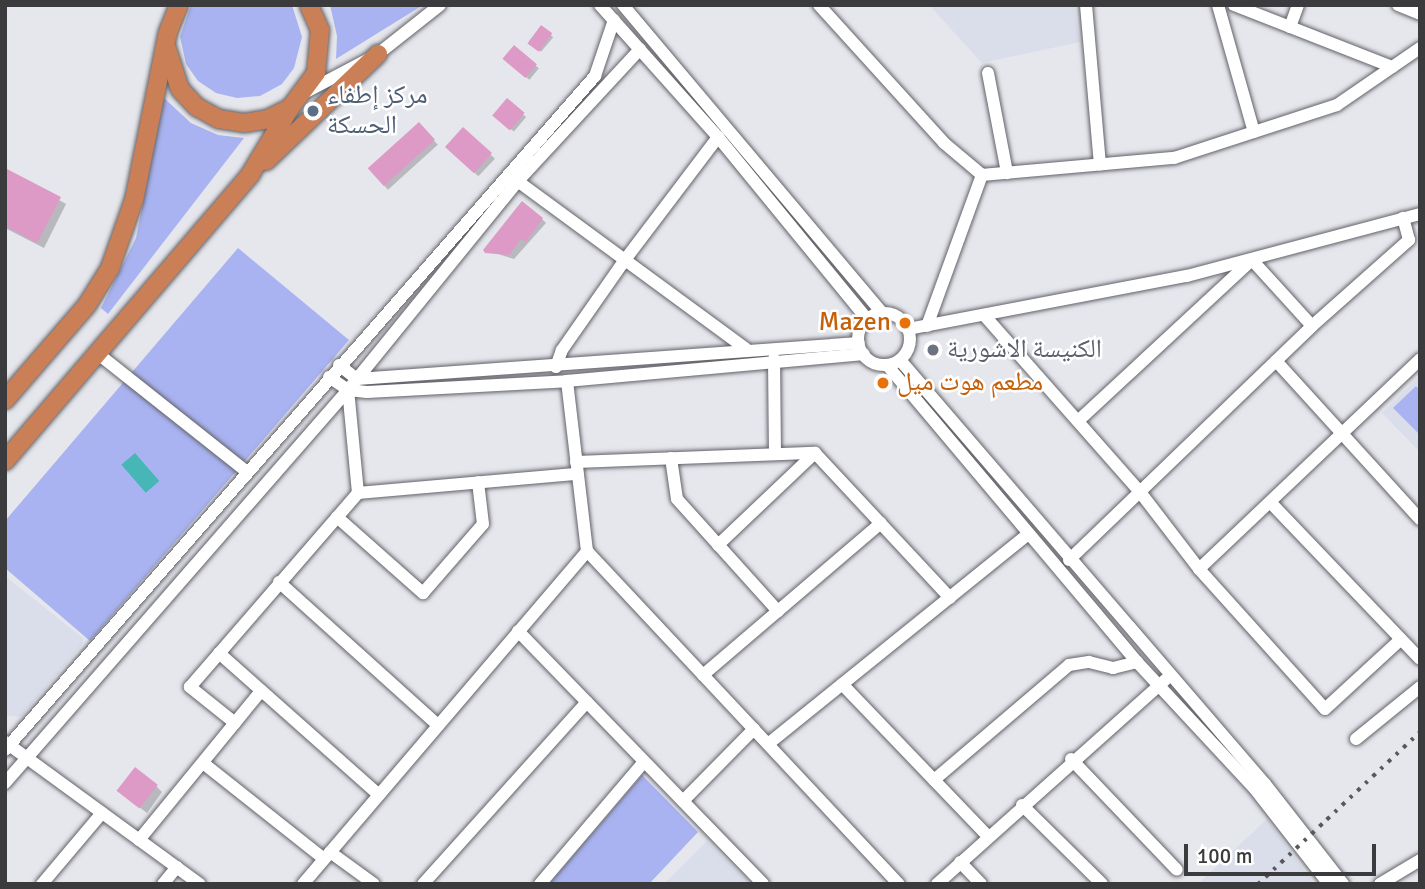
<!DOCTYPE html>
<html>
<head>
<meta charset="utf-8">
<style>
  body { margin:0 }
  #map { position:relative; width:1425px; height:889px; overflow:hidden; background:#e6e7ed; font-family:Signika,"Noto Naskh Arabic",sans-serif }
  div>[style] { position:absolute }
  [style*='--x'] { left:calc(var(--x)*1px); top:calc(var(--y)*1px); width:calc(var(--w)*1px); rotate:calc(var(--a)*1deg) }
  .built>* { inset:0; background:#daddea }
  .green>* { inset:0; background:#a9b3f1 }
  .water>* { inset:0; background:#46b6b6; transform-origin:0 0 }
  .shadow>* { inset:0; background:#0003; transform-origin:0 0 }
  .building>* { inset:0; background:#de9ac6; transform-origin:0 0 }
  .roads { filter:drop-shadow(0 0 2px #616267) drop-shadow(0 0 2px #616267) }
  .minor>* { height:12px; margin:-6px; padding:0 6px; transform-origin:6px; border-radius:6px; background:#fff }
  .minor>.ring { margin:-6px; padding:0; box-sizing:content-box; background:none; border:12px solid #fff; border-radius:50% }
  .highway>* { height:18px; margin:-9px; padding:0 9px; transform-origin:9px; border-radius:9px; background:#cb7f56 }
  .rail>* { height:3.5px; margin-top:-1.75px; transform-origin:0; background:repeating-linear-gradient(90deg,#57575a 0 3.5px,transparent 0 10.5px) }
  .dots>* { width:19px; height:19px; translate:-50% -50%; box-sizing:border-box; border:4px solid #fff; border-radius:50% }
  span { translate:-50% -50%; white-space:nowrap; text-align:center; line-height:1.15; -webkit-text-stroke:5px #fff; paint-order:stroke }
  .service-label { font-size:26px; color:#4e5e75 }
  .left { translate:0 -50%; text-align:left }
  .food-label { font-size:26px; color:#c56008 }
  .right { translate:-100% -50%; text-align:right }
  .worship-label { font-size:26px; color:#5b616d }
  .frame { position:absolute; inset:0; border:7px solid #3b3b3d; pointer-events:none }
  .scale { position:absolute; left:1184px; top:844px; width:192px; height:32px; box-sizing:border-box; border:4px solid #3b3b3d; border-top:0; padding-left:9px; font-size:21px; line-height:24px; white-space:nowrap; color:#3b3b3d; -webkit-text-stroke:5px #fff; paint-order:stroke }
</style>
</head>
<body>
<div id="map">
  <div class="built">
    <div style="clip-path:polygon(929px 5px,1074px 5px,1080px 42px,982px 63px)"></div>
    <div style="clip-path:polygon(1420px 376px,1420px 452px,1382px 413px)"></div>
    <div style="clip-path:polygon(5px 576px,83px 638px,83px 644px,21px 717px,5px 715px)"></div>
    <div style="clip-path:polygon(1267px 819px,1314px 884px,1198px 884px)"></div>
    <div style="clip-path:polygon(707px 841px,751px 884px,664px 884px)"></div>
  </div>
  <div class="green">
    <div style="clip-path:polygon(191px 5px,292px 5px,302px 37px,294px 68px,282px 84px,260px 96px,237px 98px,216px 93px,198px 81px,186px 64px,180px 37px)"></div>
    <div style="clip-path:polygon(330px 5px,365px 6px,423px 5px,336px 59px,337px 36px)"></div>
    <div style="clip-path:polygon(164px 98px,191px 123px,218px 135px,244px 138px,108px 314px,101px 308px,136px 238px)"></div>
    <div style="clip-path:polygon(238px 248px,349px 340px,90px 641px,5px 568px,5px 521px)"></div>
    <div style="clip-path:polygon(1416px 386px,1420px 390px,1420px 435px,1393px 408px)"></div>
    <div style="clip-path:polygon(642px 775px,698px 832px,649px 884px,549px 884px)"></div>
  </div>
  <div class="water">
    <div style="left:135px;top:453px;width:37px;height:18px;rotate:49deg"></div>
  </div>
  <div class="shadow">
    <div style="left:541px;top:27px;width:16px;height:19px;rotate:40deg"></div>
    <div style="left:514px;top:48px;width:32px;height:15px;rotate:39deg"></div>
    <div style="left:507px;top:101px;width:25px;height:19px;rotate:40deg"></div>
    <div style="left:419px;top:124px;width:28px;height:67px;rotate:48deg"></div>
    <div style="left:464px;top:129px;width:43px;height:24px;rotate:44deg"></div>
    <div style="clip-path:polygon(5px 170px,66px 204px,44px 248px,5px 228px)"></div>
    <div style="clip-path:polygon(542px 219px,546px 223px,514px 259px,485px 250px)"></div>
    <div style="clip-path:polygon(156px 786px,162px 792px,147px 813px,126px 797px)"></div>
  </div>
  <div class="building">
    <div style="left:541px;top:25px;width:14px;height:23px;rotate:36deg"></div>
    <div style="left:514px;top:45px;width:30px;height:18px;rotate:40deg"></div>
    <div style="left:507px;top:98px;width:23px;height:23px;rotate:40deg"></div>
    <div style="left:419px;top:122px;width:24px;height:69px;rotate:48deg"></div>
    <div style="left:463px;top:127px;width:39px;height:27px;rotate:42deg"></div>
    <div style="clip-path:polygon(5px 168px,61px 197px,37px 243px,5px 226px)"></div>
    <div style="clip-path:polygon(522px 201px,543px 218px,526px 242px,521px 239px,509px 255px,485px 253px,483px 250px)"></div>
    <div style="left:135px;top:767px;width:29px;height:30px;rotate:38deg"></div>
  </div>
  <div class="roads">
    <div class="minor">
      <div style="--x:600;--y:5;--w:177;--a:48.2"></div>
      <div style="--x:718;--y:137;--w:237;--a:50.7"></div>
      <div style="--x:623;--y:5;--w:404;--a:49.9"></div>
      <div style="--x:819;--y:5;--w:186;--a:47.8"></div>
      <div style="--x:944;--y:143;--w:50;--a:40.1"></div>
      <div style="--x:1086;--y:5;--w:160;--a:85"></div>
      <div style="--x:1218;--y:5;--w:132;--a:74.2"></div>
      <div style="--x:1234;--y:5;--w:170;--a:21.4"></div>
      <div style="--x:1398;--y:5;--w:24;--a:22"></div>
      <div style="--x:1290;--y:27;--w:23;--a:-70"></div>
      <div style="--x:988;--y:73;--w:102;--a:79.2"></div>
      <div style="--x:306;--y:92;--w:81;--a:-27.8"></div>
      <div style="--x:378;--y:54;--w:79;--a:-38.3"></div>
      <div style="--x:512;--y:177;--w:290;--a:36.3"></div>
      <div class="ring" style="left:858px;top:313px;width:40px;height:40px"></div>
      <div style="--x:984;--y:315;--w:236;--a:48.6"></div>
      <div style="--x:1140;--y:492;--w:97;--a:52.5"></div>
      <div style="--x:1199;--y:569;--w:188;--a:48"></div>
      <div style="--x:1325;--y:709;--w:103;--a:-42.6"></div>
      <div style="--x:927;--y:326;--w:161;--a:-70"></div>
      <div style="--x:982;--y:175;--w:193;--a:-5.1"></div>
      <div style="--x:1174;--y:158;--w:171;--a:-18"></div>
      <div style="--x:1337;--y:105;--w:101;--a:-34.5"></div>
      <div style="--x:908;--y:329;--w:284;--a:-10.8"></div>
      <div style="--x:1187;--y:276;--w:241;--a:-14.9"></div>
      <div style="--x:97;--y:353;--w:191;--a:38.4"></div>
      <div style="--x:774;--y:359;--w:95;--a:89.4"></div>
      <div style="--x:900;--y:360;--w:559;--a:49.28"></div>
      <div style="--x:1265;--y:784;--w:127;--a:52"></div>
      <div style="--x:1276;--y:361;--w:214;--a:47.7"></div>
      <div style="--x:339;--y:365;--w:23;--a:38"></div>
      <div style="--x:357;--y:379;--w:503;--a:-4.1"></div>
      <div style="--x:887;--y:365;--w:388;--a:49.9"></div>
      <div style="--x:1137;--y:662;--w:173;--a:47.1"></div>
      <div style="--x:1255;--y:789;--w:120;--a:52.1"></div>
      <div style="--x:556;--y:367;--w:18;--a:-71"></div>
      <div style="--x:562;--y:350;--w:108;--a:-55.1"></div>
      <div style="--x:624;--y:261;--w:156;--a:-52.8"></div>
      <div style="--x:329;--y:377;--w:23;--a:34"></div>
      <div style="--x:348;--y:390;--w:19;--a:6"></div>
      <div style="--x:367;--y:392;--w:200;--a:-3.1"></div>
      <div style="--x:567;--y:381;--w:298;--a:-5.2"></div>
      <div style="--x:567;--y:381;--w:171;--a:83.3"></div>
      <div style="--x:587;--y:551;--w:456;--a:46.9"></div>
      <div style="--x:1078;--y:421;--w:237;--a:-42.8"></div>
      <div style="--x:1252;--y:260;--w:89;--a:47.7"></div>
      <div style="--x:671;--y:458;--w:41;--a:81.7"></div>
      <div style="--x:677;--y:499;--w:151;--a:48"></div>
      <div style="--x:576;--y:462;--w:239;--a:-2.2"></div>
      <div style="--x:815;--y:453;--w:198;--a:47"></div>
      <div style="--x:358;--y:493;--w:220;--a:-5"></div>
      <div style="--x:1270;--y:502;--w:217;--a:46.3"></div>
      <div style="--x:337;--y:517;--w:115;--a:41.5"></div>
      <div style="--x:423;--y:593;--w:91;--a:-49"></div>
      <div style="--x:483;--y:524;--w:42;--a:-96.8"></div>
      <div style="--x:718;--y:545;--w:134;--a:-43.5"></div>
      <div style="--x:1069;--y:560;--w:337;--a:-43.9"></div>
      <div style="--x:1312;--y:326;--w:130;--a:-41.6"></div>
      <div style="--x:1409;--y:240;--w:23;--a:-105"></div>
      <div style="--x:1199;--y:569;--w:305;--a:-43.5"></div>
      <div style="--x:279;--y:582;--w:214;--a:42"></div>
      <div style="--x:518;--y:631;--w:352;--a:45.9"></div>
      <div style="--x:219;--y:653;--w:214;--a:41.6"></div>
      <div style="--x:703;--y:675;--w:234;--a:-40.5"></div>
      <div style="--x:842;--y:684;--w:211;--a:46.2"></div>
      <div style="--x:235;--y:723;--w:58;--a:-141.3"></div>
      <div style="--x:190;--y:687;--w:257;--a:-49.1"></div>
      <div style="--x:358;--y:493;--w:103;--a:-95.5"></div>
      <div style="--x:1356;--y:739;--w:82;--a:-39.1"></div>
      <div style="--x:5;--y:742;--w:241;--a:36.1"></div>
      <div style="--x:768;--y:744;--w:334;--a:-38.9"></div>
      <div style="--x:5;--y:750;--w:896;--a:-48.8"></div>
      <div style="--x:595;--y:76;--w:59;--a:-71.3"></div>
      <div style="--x:1071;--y:759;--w:153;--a:46.3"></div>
      <div style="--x:203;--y:763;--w:154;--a:38.4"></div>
      <div style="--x:934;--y:780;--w:177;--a:-40.4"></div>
      <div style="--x:1069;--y:665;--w:20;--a:-9"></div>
      <div style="--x:1089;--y:662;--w:25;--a:14"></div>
      <div style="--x:1113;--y:668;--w:25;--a:-14"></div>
      <div style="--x:5;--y:783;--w:522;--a:-48.89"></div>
      <div style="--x:348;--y:390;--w:268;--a:-50.9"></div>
      <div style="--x:517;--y:182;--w:181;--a:-47.2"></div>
      <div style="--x:683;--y:801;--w:101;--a:-45.4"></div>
      <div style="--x:1022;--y:805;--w:112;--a:44.6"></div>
      <div style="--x:139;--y:840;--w:193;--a:-50.7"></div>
      <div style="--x:330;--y:852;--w:54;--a:36"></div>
      <div style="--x:960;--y:862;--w:30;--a:46"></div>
      <div style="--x:42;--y:884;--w:93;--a:-49.8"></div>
      <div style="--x:163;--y:884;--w:22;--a:-51"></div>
      <div style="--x:303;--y:884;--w:438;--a:-49.5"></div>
      <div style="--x:423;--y:884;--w:245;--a:-48"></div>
      <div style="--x:540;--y:884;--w:160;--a:-49.6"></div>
      <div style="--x:937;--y:884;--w:307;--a:-41.8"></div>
      <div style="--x:1380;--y:884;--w:47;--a:-31"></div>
    </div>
    <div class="highway">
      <div style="--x:167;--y:49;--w:42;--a:72"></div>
      <div style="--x:180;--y:89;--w:25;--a:47"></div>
      <div style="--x:197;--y:107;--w:25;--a:29"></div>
      <div style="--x:219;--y:119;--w:25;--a:9"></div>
      <div style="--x:244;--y:123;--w:24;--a:-9"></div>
      <div style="--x:268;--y:119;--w:25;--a:-27"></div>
      <div style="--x:290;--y:108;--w:44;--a:-53.4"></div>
      <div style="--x:316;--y:73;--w:43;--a:-84.7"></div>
      <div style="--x:320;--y:30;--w:27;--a:-114"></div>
      <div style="--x:266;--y:161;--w:155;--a:-43.7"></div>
      <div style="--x:5;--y:400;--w:125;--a:-49.2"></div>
      <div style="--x:87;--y:305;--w:44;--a:-58.1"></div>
      <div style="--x:110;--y:268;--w:72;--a:-70.6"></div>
      <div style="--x:134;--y:200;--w:171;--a:-78.6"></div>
      <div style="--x:168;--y:32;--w:29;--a:-68"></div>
      <div style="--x:5;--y:461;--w:377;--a:-49.4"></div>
      <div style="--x:250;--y:175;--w:78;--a:-59.2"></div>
    </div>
  </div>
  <div class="rail">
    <div style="--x:1258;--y:884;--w:222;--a:-43.2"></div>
  </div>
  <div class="dots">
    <div style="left:313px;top:111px;background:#5c6f8a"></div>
    <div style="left:905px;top:323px;background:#e8710a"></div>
    <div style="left:933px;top:350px;background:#6b7280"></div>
    <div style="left:883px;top:383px;background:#e8710a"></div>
  </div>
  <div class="service-label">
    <span class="left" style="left:327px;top:111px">مركز إطفاء<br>الحسكة</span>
  </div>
  <div class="food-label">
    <span class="right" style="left:891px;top:323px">Mazen</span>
    <span class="left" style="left:897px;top:383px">مطعم هوت ميل</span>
  </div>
  <div class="worship-label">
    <span class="left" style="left:947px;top:350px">الكنيسة الاشورية</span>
  </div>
  <div class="frame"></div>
  <div class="scale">100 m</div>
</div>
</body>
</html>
